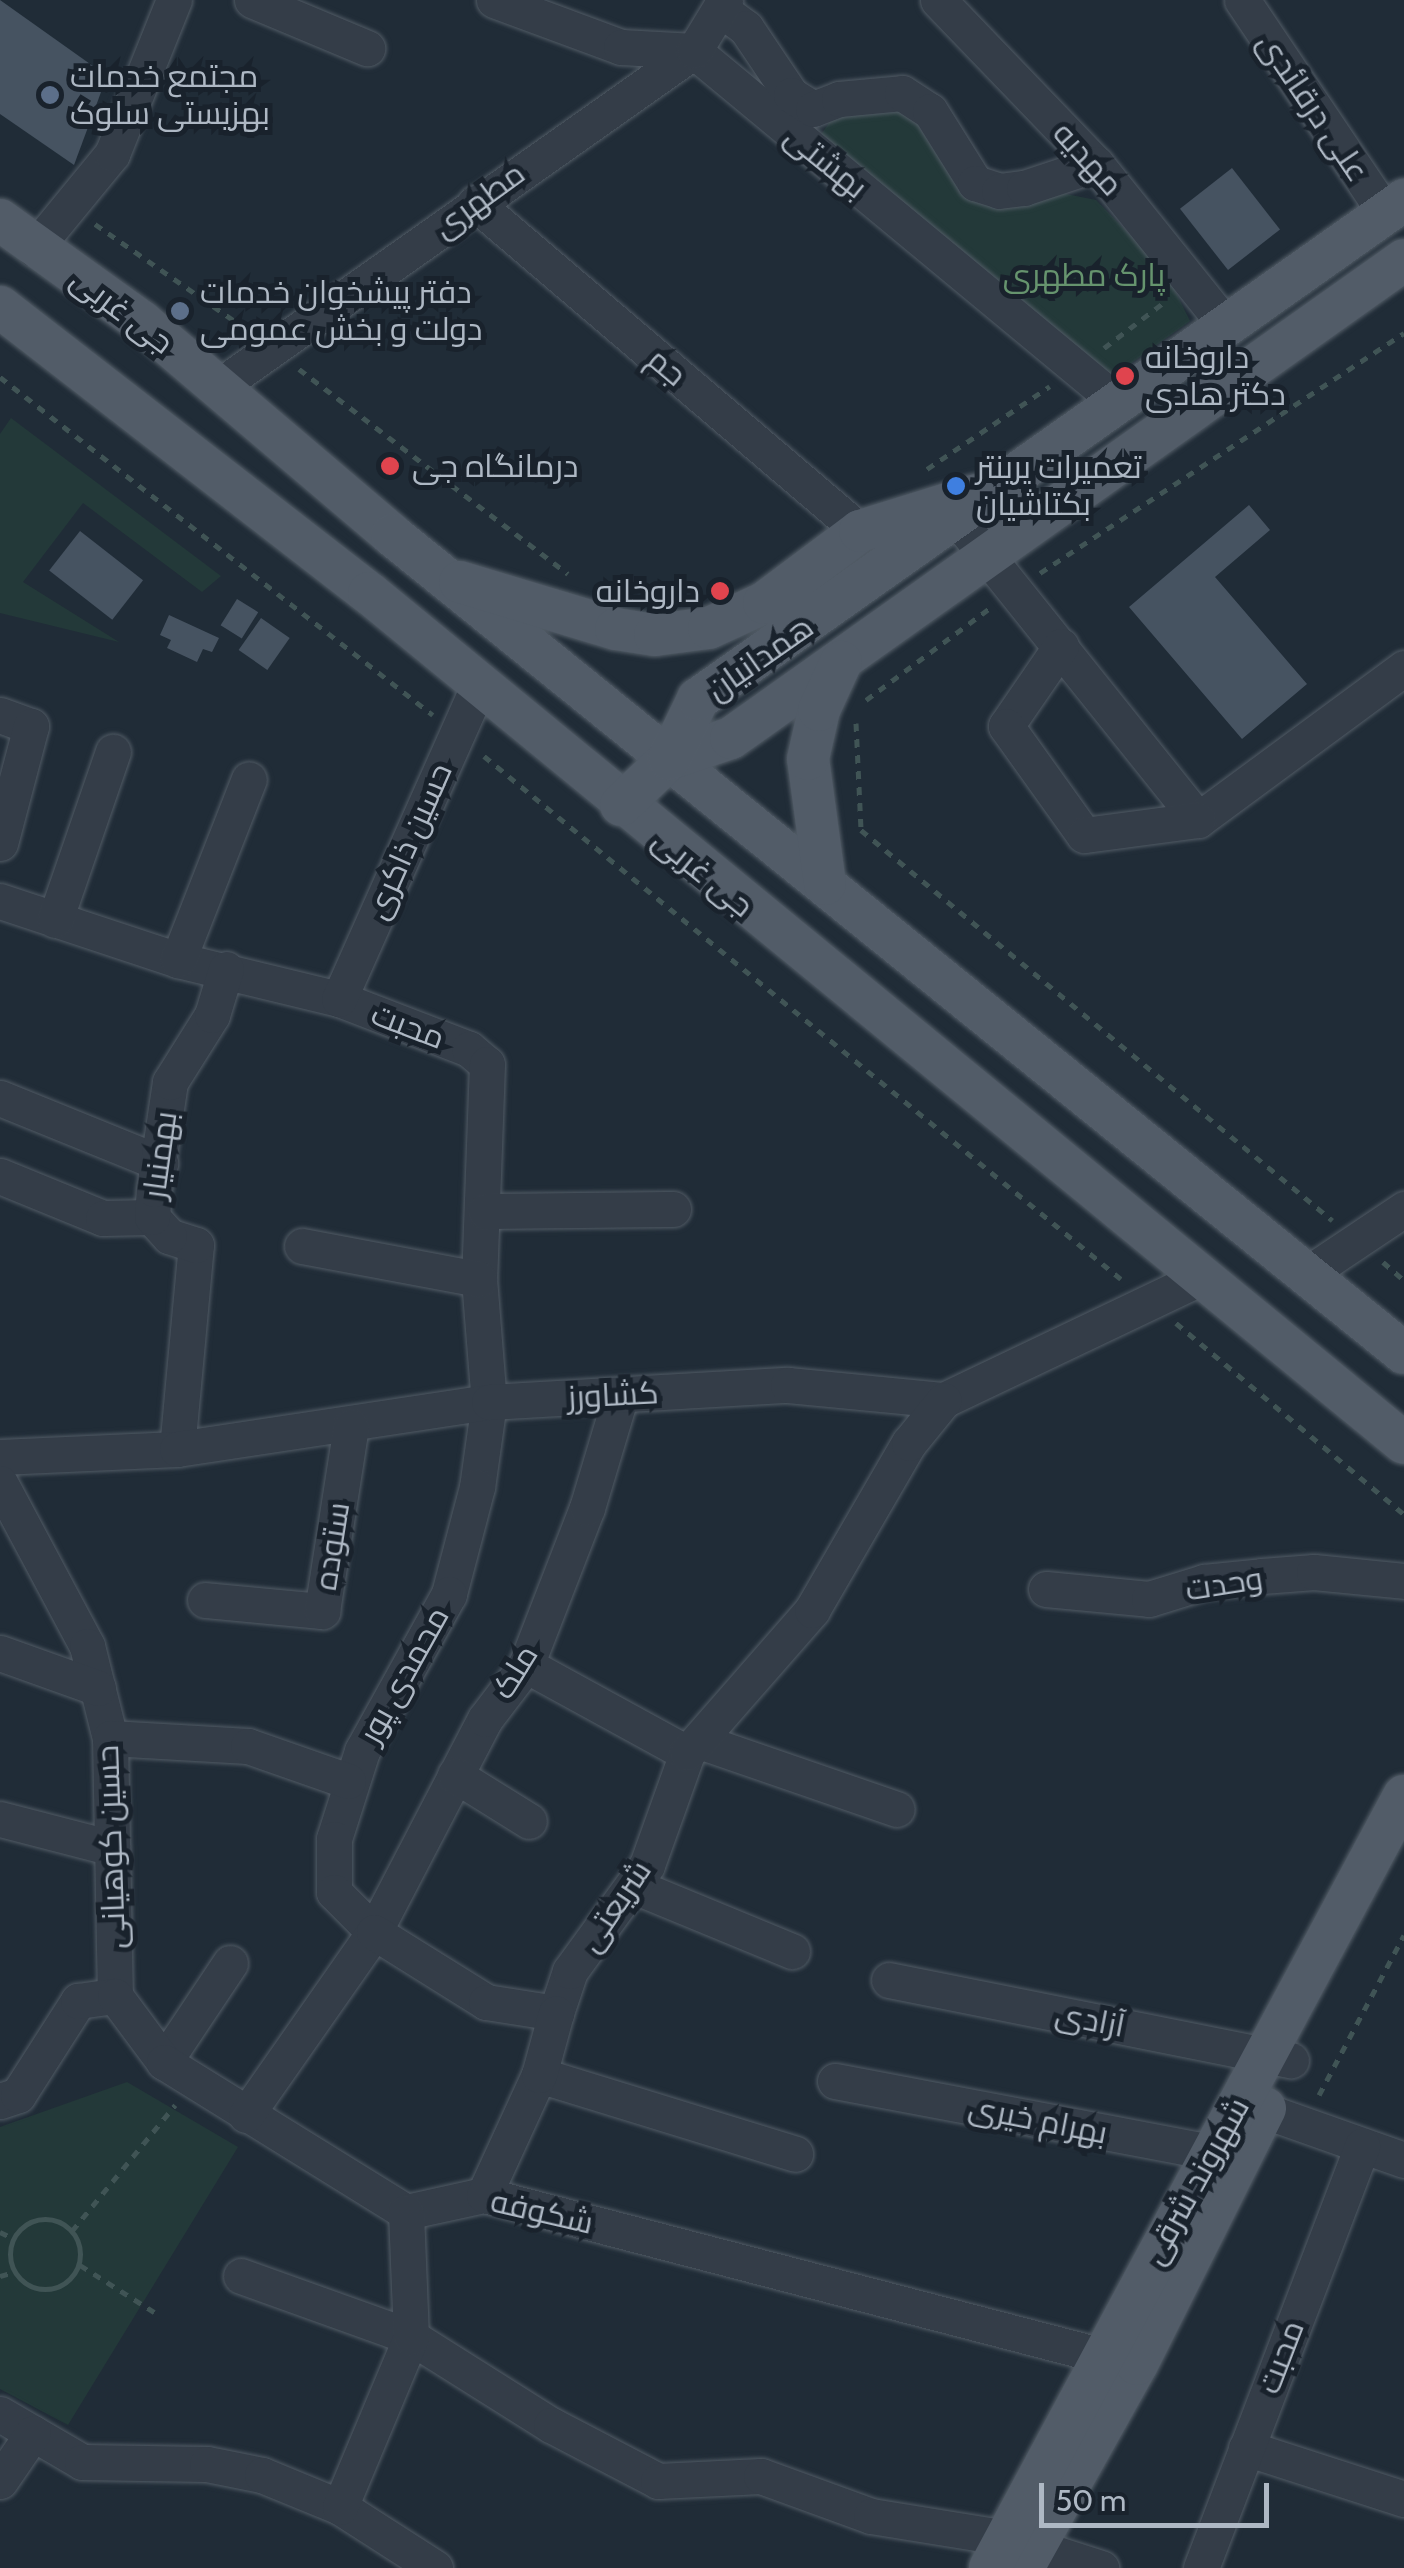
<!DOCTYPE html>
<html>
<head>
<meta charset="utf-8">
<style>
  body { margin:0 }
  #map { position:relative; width:1404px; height:2568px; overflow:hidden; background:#202c37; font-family:Cabin,Cairo,sans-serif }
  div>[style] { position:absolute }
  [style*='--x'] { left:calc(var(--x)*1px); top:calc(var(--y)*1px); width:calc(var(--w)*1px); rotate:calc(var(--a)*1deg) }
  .green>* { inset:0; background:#233939 }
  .building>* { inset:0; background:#465361; transform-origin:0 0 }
  .path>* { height:5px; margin-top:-2.5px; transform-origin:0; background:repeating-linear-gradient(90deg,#405455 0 8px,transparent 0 16px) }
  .path>.ring { margin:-2.5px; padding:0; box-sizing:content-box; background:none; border:5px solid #405455; border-radius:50% }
  .roads { filter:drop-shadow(0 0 2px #515b65) drop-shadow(0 0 2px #515b65) }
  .minor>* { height:35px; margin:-17.5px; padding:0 17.5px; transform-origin:17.5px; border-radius:17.5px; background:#343d48 }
  .major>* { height:42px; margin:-21px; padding:0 21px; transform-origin:21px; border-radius:21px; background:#525c68 }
  .dots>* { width:28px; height:28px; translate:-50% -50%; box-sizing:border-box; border:5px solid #19222c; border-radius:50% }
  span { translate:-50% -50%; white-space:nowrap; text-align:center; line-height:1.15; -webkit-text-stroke:10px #19222c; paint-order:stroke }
  .poi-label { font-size:32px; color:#aeb8c4 }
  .left { translate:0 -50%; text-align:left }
  .right { translate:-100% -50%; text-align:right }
  .street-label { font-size:32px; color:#aeb8c4 }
  .park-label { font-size:32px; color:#66946e }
  .scale { position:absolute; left:1039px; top:2483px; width:230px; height:45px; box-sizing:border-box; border:5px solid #aeb8c4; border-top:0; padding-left:12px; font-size:30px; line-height:35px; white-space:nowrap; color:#aeb8c4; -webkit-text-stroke:8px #19222c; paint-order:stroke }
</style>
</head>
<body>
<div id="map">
  <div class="green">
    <div style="clip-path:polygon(882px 105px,913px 116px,969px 200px,999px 208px,1056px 192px,1096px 200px,1165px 270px,1190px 321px,1112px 377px,818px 139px,837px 111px)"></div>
    <div style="clip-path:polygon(11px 418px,221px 576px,202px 592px,83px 503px,23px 582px,119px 642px,0 613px,0 434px)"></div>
    <div style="clip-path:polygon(127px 2082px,238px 2147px,68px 2425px,0 2389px,0 2127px)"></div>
  </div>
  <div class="building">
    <div style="clip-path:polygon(0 0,107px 76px,74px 165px,0 114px)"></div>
    <div style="left:1232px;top:168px;width:78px;height:66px;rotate:52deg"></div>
    <div style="clip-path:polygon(1249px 505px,1270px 530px,1215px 577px,1307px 684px,1242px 739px,1129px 607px)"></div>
    <div style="left:80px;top:531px;width:80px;height:50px;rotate:38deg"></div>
    <div style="left:237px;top:599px;width:25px;height:31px;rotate:32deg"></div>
    <div style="clip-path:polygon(169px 615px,219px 638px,212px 652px,203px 649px,197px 662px,167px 648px,171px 640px,160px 635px)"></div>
    <div style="left:261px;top:618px;width:35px;height:39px;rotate:35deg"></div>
  </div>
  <div class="path">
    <div style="--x:95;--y:224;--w:184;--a:34.8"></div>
    <div style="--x:1104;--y:348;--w:79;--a:-37.3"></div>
    <div style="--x:299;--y:369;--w:338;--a:37.3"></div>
    <div style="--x:0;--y:377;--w:549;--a:37.98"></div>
    <div style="--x:927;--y:469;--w:148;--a:-34"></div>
    <div style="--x:1040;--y:573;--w:436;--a:-33.4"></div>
    <div style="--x:866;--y:700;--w:154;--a:-36.6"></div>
    <div style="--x:856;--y:723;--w:107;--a:87.3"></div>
    <div style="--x:861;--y:830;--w:612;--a:39.63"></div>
    <div style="--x:484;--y:756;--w:824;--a:39.39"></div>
    <div style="--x:1383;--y:1262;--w:28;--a:41"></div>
    <div style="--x:1176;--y:1323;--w:297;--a:40"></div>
    <div style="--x:1319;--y:2095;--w:181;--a:-62"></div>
    <div class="ring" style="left:10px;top:2219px;width:65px;height:65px"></div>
    <div style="--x:72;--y:2231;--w:163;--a:-50.7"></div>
    <div style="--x:0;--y:2232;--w:14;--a:25"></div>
    <div style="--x:80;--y:2265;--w:88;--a:32.4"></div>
    <div style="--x:0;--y:2276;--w:15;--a:-16"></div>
  </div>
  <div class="roads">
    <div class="minor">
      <div style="--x:252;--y:0;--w:125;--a:22.7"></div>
      <div style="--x:494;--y:0;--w:135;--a:20.3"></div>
      <div style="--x:621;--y:47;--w:73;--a:3.1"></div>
      <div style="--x:694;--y:51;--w:553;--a:39.65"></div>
      <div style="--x:938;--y:0;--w:228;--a:46.1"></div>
      <div style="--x:1096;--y:164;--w:209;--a:51.2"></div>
      <div style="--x:1242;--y:0;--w:257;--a:56.1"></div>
      <div style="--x:720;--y:9;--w:32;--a:36"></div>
      <div style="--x:746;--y:28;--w:81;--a:56.1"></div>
      <div style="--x:791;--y:95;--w:26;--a:32"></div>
      <div style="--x:813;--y:109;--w:28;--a:-21"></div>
      <div style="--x:839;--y:99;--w:63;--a:-5.4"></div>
      <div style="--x:902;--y:93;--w:33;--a:33"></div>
      <div style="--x:930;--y:111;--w:85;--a:58"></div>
      <div style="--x:975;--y:183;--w:25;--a:18"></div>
      <div style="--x:999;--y:191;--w:25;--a:-7"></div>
      <div style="--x:1024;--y:188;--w:76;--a:-18.4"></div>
      <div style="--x:475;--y:203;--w:506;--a:40.43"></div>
      <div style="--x:34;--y:249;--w:123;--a:-50.6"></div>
      <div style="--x:112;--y:154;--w:166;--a:-68.1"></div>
      <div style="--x:218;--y:387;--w:583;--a:-35.22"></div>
      <div style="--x:694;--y:51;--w:60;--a:-58.7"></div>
      <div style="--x:958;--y:520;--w:384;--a:51.3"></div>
      <div style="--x:1198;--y:820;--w:256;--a:-36.4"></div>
      <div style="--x:1061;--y:646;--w:97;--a:124.5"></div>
      <div style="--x:1006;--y:726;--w:134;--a:54.4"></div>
      <div style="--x:1084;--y:835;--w:115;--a:-7.5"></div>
      <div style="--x:0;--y:715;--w:33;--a:20"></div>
      <div style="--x:31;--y:726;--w:121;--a:104.8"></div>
      <div style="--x:0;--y:901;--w:188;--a:18.3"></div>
      <div style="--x:178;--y:960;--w:166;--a:13.6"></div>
      <div style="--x:339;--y:999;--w:139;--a:21"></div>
      <div style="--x:469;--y:1049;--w:23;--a:40"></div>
      <div style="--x:487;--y:1064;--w:215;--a:92.1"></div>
      <div style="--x:479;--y:1279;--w:123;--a:85.4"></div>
      <div style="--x:489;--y:1402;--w:86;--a:98"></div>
      <div style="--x:477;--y:1487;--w:111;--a:104.7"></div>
      <div style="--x:449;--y:1594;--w:179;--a:119"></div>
      <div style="--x:362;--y:1751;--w:92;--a:107.7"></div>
      <div style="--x:334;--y:1839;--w:53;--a:90"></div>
      <div style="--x:334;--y:1892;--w:57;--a:45"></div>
      <div style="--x:374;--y:1932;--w:240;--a:-62.5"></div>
      <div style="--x:485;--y:1719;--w:68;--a:-52.8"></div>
      <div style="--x:526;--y:1665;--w:168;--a:-68.8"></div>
      <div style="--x:587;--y:1508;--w:118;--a:-73.3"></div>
      <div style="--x:55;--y:920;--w:178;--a:-71"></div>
      <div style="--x:178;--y:960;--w:194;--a:-68.6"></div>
      <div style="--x:339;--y:999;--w:346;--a:-66"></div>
      <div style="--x:0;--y:1098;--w:173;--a:22.1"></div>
      <div style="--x:0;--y:1176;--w:111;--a:22.2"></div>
      <div style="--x:103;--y:1218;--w:49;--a:-1.2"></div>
      <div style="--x:485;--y:1211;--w:188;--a:-0.6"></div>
      <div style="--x:302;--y:1246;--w:180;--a:10.6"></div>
      <div style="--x:1307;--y:1274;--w:117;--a:-33.8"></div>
      <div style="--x:177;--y:1449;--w:205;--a:-84.7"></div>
      <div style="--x:196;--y:1245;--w:28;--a:-162"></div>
      <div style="--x:169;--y:1236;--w:25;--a:-132"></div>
      <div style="--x:152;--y:1217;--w:28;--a:-86"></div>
      <div style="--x:154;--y:1189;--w:108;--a:-81.5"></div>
      <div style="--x:170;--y:1082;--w:79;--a:-57.9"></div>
      <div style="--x:212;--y:1015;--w:48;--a:-73.1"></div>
      <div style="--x:0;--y:1457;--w:177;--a:-2.6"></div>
      <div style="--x:177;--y:1449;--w:316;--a:-8.6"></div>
      <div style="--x:489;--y:1402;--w:299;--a:-3.3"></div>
      <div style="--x:788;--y:1385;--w:157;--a:5.5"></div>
      <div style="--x:944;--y:1400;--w:286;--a:-25.5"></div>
      <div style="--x:0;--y:1483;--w:185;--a:61.9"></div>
      <div style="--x:87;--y:1646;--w:95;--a:76"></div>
      <div style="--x:110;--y:1738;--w:258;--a:88.9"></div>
      <div style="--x:1046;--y:1589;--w:103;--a:5.5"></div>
      <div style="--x:1149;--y:1599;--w:58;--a:-17.2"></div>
      <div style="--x:1204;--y:1582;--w:58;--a:-5.9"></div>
      <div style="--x:1262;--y:1576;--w:52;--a:-4.4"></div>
      <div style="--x:1314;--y:1572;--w:90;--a:5.7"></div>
      <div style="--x:205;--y:1600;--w:118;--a:5.4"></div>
      <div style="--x:322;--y:1611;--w:187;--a:-81.1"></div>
      <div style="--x:0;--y:1653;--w:104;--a:19.7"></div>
      <div style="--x:526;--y:1665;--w:183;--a:28.7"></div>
      <div style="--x:110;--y:1738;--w:138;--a:3.3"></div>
      <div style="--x:248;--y:1746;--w:106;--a:19.3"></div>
      <div style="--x:699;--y:1741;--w:209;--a:19"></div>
      <div style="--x:455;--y:1775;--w:87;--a:31.9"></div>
      <div style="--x:0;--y:1819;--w:116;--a:14.5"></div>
      <div style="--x:634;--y:1886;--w:171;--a:22.4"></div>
      <div style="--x:889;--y:1980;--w:410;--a:11.3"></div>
      <div style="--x:164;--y:2062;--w:119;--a:-56.3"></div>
      <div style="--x:539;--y:2075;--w:268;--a:17.1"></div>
      <div style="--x:835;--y:2081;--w:409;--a:10.7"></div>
      <div style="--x:0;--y:2101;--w:19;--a:-18"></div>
      <div style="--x:18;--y:2095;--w:112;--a:-57.4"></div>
      <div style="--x:78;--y:2001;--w:37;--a:-8"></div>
      <div style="--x:115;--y:1996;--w:82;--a:53.4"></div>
      <div style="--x:164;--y:2062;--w:285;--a:31.8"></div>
      <div style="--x:406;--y:2212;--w:80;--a:-12.3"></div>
      <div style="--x:484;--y:2195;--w:663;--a:14.58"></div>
      <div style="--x:1240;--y:2102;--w:174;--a:19.5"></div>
      <div style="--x:246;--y:2115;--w:223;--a:-55"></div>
      <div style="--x:374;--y:1932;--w:132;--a:32"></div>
      <div style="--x:486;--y:2002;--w:71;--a:8.9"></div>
      <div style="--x:556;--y:2013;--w:44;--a:-71.6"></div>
      <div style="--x:570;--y:1971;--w:131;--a:-54"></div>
      <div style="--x:647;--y:1865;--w:119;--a:-70.3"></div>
      <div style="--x:687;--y:1753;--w:190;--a:-48.8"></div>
      <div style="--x:812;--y:1610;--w:193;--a:-59.9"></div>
      <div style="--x:909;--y:1443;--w:55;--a:-50.9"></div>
      <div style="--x:484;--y:2195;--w:132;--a:-65.4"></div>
      <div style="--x:539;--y:2075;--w:64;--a:-74.7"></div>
      <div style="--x:241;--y:2276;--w:181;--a:19.7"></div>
      <div style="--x:411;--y:2337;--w:165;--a:32.2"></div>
      <div style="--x:551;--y:2425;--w:121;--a:27.6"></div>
      <div style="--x:658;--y:2481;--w:103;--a:-2.8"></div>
      <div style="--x:761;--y:2476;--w:117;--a:20"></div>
      <div style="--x:871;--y:2516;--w:138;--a:9.2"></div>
      <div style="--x:1007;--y:2538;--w:99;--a:17.7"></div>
      <div style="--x:0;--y:2414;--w:95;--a:30.3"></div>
      <div style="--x:82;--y:2462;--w:125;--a:0.9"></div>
      <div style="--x:207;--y:2464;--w:56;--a:11.3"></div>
      <div style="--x:262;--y:2475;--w:84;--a:22.3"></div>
      <div style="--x:340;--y:2507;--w:113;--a:32.7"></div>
      <div style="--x:1246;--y:2448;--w:166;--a:17.9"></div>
      <div style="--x:0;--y:2481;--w:58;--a:-55.5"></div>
      <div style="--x:340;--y:2507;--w:184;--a:-67.3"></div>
      <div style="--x:411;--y:2337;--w:125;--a:-92.3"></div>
      <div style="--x:1201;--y:2568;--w:452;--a:-69.1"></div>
    </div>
    <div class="major">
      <div style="--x:0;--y:220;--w:175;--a:35.7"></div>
      <div style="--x:142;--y:322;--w:328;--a:40.4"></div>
      <div style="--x:392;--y:535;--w:1301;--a:38.95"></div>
      <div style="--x:0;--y:307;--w:467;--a:37.8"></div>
      <div style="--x:369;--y:593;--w:1339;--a:39.39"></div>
      <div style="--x:460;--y:582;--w:163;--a:16.8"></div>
      <div style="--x:616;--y:629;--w:39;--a:9"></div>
      <div style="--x:655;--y:635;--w:54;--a:-7.4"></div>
      <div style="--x:709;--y:628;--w:60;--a:-24.4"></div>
      <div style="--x:764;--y:603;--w:120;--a:-36.9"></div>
      <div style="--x:860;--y:531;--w:121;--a:-17.2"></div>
      <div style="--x:669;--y:759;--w:65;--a:-18.7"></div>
      <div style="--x:731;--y:738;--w:825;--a:-35.38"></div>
      <div style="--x:621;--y:805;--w:66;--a:-43.8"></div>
      <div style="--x:669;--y:759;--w:67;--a:-64.2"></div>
      <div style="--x:698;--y:699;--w:865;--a:-35.25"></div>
      <div style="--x:825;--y:884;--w:126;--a:-97.7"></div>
      <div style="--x:808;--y:759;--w:50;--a:-77.3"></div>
      <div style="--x:819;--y:710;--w:53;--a:-65.4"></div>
      <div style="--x:1028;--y:2559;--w:223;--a:-60.8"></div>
      <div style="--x:1137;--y:2364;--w:286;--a:-63.4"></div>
      <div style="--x:990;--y:2568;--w:876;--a:-61.8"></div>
    </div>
  </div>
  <div class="dots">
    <div style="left:50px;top:95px;background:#5c6f8a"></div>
    <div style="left:180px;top:311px;background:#5c6f8a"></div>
    <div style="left:1125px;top:376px;background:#e0444e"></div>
    <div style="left:390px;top:466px;background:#e0444e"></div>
    <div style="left:956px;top:486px;background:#3f7fe0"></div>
    <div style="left:720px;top:591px;background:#e0444e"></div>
  </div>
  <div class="poi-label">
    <span class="left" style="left:70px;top:95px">مجتمع خدمات<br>بهزیستی سلوک</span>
    <span class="left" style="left:200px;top:311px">دفتر پیشخوان خدمات<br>دولت و بخش عمومی</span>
    <span class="left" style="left:1145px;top:376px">داروخانه<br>دکتر هادی</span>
    <span class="left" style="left:412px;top:466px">درمانگاه جی</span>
    <span class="left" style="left:976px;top:486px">تعمیرات پرینتر<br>بکتاشیان</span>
    <span class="right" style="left:700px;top:591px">داروخانه</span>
  </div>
  <div class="street-label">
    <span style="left:1313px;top:107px;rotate:56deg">علی درقائدی</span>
    <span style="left:1088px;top:159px;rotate:48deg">مهدیه</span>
    <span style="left:826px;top:162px;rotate:39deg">بهشتی</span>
    <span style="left:479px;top:200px;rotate:-36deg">مطهری</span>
    <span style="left:122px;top:311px;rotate:37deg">جی غربی</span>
    <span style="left:667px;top:367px;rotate:40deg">جم</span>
    <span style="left:760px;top:658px;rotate:-35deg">همدانیان</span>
    <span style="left:409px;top:841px;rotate:-66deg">حسین ذاکری</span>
    <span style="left:703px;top:873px;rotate:39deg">جی غربی</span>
    <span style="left:408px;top:1026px;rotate:21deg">محبت</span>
    <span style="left:160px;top:1155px;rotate:-82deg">بهمنیار</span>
    <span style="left:613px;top:1395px;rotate:-3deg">کشاورز</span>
    <span style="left:332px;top:1546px;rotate:-81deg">ستوده</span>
    <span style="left:1224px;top:1584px;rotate:-9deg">وحدت</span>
    <span style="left:515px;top:1672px;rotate:-58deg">ملک</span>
    <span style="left:404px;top:1675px;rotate:-61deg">محمدی پور</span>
    <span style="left:111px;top:1847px;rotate:-92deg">حسین کوهیانی</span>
    <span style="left:615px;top:1906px;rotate:-56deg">شریعتی</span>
    <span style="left:1090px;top:2020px;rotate:11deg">آزادی</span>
    <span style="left:1038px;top:2120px;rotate:11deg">بهرام خیری</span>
    <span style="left:1196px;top:2181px;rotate:-61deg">شهروند شرقی</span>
    <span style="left:542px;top:2212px;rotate:13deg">شکوفه</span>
    <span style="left:1281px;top:2357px;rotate:-69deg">محبت</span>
  </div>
  <div class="park-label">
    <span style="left:1084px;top:275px">پارک مطهری</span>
  </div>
  <div class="scale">50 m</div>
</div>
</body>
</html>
